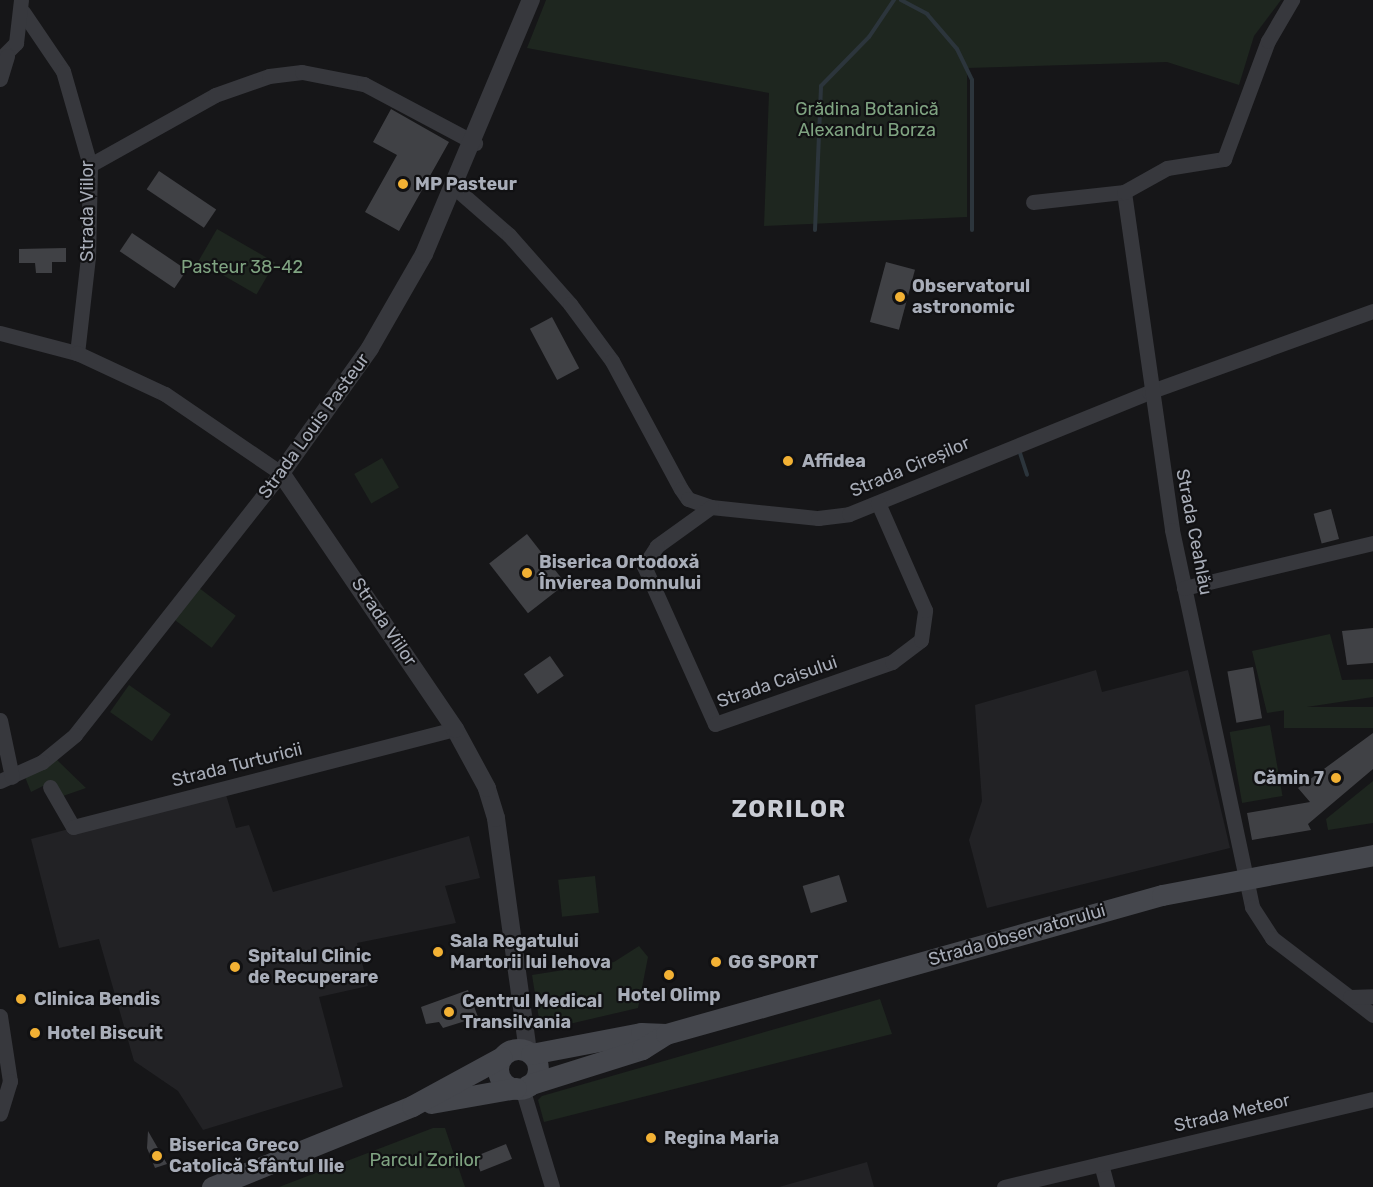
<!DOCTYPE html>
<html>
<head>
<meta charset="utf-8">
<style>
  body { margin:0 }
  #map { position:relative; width:1373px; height:1187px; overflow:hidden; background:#161618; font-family:Rubik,sans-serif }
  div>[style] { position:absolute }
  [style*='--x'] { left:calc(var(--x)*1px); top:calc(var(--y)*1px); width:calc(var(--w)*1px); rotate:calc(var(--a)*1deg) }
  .built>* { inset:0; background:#222225 }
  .green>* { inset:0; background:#1e261f; transform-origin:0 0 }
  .stream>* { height:4px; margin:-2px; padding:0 2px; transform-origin:2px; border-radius:2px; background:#2c353c }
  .building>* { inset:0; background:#404145; transform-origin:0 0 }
  .minor>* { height:15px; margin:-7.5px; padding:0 7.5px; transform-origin:7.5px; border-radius:7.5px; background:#37383d }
  .tertiary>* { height:18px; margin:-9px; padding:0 9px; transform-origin:9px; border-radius:9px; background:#37383d }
  .secondary>* { height:21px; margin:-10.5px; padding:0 10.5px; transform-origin:10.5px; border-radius:10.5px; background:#45474d }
  .secondary>.ring { margin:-10.5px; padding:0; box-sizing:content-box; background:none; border:21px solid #45474d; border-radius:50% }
  .dots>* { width:16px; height:16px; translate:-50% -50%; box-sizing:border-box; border:3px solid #111113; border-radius:50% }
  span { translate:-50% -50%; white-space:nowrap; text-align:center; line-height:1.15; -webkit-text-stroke:4.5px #111113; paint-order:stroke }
  .park-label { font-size:18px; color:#7fa381 }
  .poi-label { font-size:18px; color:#a8adb8; font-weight:700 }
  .left { translate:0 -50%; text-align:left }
  .right { translate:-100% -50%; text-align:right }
  .street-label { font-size:18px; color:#a8adb8 }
  .district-label { font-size:24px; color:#c9ccd4; font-weight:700; letter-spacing:1.5px }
</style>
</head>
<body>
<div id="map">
  <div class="built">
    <div style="clip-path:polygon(1096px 670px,1102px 692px,1188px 670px,1230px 848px,987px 908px,969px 840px,982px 801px,975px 705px)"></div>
    <div style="clip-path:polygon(224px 788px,236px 828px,249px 825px,273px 892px,469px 836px,480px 878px,445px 886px,456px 923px,357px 943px,368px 986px,319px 997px,343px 1087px,203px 1130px,178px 1091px,134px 1061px,99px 939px,59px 948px,31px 839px)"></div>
    <div style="clip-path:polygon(867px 1162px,874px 1187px,779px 1187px,832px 1172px)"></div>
  </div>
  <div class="green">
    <div style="clip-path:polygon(546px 0,1281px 0,1254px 36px,1239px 85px,1167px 62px,967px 68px,967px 217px,764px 226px,769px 93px,527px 48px)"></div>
    <div style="left:217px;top:229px;width:67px;height:37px;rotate:30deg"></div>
    <div style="left:382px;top:458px;width:34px;height:32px;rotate:60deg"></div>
    <div style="left:199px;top:588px;width:46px;height:40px;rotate:37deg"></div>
    <div style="clip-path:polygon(1330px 634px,1342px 680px,1373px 679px,1373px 697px,1267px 713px,1252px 651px)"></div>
    <div style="left:129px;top:685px;width:51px;height:33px;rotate:35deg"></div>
    <div style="left:1373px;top:707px;width:21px;height:89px;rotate:90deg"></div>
    <div style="left:1270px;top:725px;width:72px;height:41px;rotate:80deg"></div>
    <div style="clip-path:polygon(56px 759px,86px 788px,63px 796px,51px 782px,31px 792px,25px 777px)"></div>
    <div style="clip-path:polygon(1373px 781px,1373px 823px,1328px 830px,1326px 819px)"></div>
    <div style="left:595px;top:876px;width:37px;height:37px;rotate:84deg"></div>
    <div style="clip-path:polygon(639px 946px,648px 957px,638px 1008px,552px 1028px,540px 1025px,532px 975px,614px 962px)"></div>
    <div style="clip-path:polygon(880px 999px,892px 1034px,544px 1122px,538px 1100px,542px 1096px)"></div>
    <div style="clip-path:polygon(433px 1128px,445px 1128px,465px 1187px,279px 1187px)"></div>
  </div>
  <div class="stream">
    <div style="--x:901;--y:0;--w:30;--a:28"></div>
    <div style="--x:927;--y:14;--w:46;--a:49.4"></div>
    <div style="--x:957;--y:49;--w:34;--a:64"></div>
    <div style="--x:972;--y:80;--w:150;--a:90"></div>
    <div style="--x:815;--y:230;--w:144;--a:-87.6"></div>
    <div style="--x:821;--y:86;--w:69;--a:-45.6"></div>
    <div style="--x:869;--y:37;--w:45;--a:-56"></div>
    <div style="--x:1019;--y:450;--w:26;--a:72"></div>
  </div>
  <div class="building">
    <div style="clip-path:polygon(391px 109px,449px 142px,399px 231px,365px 212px,397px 155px,373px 142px)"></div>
    <div style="left:159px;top:171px;width:69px;height:22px;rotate:34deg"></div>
    <div style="left:132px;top:233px;width:66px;height:22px;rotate:34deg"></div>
    <div style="clip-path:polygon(66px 248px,66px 262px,52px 262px,52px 273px,36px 273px,35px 263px,19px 263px,19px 249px)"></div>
    <div style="left:886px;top:262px;width:30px;height:62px;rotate:15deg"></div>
    <div style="left:552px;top:317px;width:58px;height:25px;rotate:62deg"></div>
    <div style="left:1331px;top:509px;width:31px;height:18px;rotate:75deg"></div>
    <div style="left:527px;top:534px;width:63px;height:48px;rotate:52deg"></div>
    <div style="clip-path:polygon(1373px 628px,1373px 663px,1347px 665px,1342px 631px)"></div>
    <div style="left:550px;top:656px;width:24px;height:32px;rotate:55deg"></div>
    <div style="left:1253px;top:667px;width:52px;height:26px;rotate:80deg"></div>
    <div style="clip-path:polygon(1373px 733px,1373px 769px,1308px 824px,1311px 830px,1252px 840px,1247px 813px,1310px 802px,1298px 788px)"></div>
    <div style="left:839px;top:875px;width:28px;height:38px;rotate:73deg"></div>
    <div style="clip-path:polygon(468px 990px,478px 1017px,443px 1028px,439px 1022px,426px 1024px,421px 1007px)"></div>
    <div style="clip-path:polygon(148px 1131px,167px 1164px,155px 1168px,147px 1148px)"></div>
    <div style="left:506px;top:1144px;width:16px;height:34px;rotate:68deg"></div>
  </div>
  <div class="minor">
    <div style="--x:23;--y:12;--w:71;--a:55.9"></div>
    <div style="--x:63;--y:71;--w:98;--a:74"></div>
    <div style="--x:90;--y:165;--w:92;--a:91.2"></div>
    <div style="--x:88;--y:257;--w:97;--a:96.5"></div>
    <div style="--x:0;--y:59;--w:23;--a:-45"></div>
    <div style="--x:16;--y:43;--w:43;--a:-83.4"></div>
    <div style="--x:0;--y:79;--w:24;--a:-73"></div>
    <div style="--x:90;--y:165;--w:143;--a:-29.2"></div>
    <div style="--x:215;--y:95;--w:57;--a:-19.4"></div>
    <div style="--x:269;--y:76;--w:33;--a:-7"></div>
    <div style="--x:302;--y:72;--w:63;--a:11"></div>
    <div style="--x:364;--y:84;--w:126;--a:28"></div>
    <div style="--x:454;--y:187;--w:73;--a:41.1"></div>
    <div style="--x:509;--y:235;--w:92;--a:48.5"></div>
    <div style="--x:570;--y:304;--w:71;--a:53.6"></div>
    <div style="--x:612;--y:361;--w:145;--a:61.7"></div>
    <div style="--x:681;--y:489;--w:12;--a:55"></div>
    <div style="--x:688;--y:499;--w:24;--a:19"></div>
    <div style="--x:711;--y:507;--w:108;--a:5.9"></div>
    <div style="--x:818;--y:518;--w:31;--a:-7"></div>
    <div style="--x:849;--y:514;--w:324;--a:-22.1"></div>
    <div style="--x:1149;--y:392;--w:238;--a:-19.9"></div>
    <div style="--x:1124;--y:192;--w:341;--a:81.9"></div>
    <div style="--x:1172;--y:530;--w:385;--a:78"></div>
    <div style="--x:1252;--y:907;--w:37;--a:57"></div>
    <div style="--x:1272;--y:938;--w:127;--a:37.3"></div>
    <div style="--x:1033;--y:202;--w:92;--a:-6.3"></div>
    <div style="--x:1124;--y:192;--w:49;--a:-29.2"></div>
    <div style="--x:1167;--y:168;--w:58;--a:-9"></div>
    <div style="--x:1224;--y:159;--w:126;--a:-69.6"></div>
    <div style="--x:1268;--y:41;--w:48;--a:-59.7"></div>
    <div style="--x:0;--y:333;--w:80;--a:14.6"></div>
    <div style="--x:77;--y:353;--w:97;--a:25"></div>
    <div style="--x:165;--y:394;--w:140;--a:34.3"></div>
    <div style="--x:281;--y:473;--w:333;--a:128.2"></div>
    <div style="--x:75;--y:735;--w:43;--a:140.7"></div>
    <div style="--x:42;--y:762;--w:46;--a:155.7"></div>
    <div style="--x:711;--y:507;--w:67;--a:144.2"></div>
    <div style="--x:657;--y:546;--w:24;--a:123"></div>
    <div style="--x:644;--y:566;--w:173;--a:65.8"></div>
    <div style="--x:715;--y:724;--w:188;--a:-19.3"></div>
    <div style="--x:892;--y:662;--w:36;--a:-37"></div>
    <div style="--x:921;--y:640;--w:30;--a:-82"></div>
    <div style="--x:925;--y:610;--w:117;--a:-113.7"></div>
    <div style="--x:1184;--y:588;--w:194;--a:-13.4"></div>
    <div style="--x:0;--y:720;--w:58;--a:78.1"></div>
    <div style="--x:50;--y:787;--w:46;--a:60.1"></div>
    <div style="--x:73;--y:827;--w:394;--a:-14.4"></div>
    <div style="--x:1350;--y:997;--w:23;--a:-2"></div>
    <div style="--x:0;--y:1016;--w:66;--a:81.3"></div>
    <div style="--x:10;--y:1081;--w:34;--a:107"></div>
    <div style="--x:522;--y:1088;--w:103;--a:73.1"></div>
    <div style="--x:1101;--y:1164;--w:24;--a:75"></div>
    <div style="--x:1004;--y:1187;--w:379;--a:-13.4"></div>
  </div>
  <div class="tertiary">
    <div style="--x:528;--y:1052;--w:236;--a:-97.8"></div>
    <div style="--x:496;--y:818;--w:31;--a:-107"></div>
    <div style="--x:487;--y:788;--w:67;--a:-118.5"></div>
    <div style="--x:455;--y:729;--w:310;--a:-124.2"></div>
    <div style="--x:281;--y:473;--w:153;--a:-54.5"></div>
    <div style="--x:370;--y:348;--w:108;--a:-60.1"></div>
    <div style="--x:424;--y:254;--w:276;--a:-67.2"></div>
  </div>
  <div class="secondary">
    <div class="ring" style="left:498px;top:1049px;width:19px;height:19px"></div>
    <div style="--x:531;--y:1054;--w:112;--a:-10.8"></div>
    <div style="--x:641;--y:1033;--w:25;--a:2"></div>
    <div style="--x:528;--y:1085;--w:120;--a:-17.5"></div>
    <div style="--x:642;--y:1049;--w:28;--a:-32"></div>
    <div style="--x:666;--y:1034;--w:515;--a:-15.66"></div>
    <div style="--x:1162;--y:895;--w:215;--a:-10.7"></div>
    <div style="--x:431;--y:1103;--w:86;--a:-10"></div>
    <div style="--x:212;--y:1187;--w:216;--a:-22"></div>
    <div style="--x:412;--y:1106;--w:102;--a:-28.6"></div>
  </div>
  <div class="dots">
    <div style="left:403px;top:184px;background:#f2b134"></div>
    <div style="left:900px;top:297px;background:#f2b134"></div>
    <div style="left:788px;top:461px;background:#f2b134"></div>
    <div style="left:527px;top:573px;background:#f2b134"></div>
    <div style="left:1336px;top:778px;background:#f2b134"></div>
    <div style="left:438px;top:952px;background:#f2b134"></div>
    <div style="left:716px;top:962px;background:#f2b134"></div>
    <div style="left:235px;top:967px;background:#f2b134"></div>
    <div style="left:669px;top:975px;background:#f2b134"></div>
    <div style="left:21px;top:999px;background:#f2b134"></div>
    <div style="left:449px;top:1012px;background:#f2b134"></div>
    <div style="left:35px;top:1033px;background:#f2b134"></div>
    <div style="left:651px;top:1138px;background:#f2b134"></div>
    <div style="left:157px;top:1156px;background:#f2b134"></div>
  </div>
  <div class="park-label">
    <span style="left:867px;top:120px">Grădina Botanică<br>Alexandru Borza</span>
    <span style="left:242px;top:267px">Pasteur 38-42</span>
    <span style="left:425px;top:1160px">Parcul Zorilor</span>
  </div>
  <div class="poi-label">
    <span class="left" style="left:415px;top:184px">MP Pasteur</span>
    <span class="left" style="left:912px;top:297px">Observatorul<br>astronomic</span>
    <span class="left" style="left:802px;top:461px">Affidea</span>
    <span class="left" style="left:539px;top:573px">Biserica Ortodoxă<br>Învierea Domnului</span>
    <span class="right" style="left:1324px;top:778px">Cămin 7</span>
    <span class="left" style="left:450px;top:952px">Sala Regatului<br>Martorii lui Iehova</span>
    <span class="left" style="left:248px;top:967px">Spitalul Clinic<br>de Recuperare</span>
    <span class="left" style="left:728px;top:962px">GG SPORT</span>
    <span style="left:669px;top:995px">Hotel Olimp</span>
    <span class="left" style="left:34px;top:999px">Clinica Bendis</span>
    <span class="left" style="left:462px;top:1012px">Centrul Medical<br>Transilvania</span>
    <span class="left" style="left:47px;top:1033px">Hotel Biscuit</span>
    <span class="left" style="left:664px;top:1138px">Regina Maria</span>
    <span class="left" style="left:169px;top:1156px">Biserica Greco<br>Catolică Sfântul Ilie</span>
  </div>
  <div class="street-label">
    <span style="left:87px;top:211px;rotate:-90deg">Strada Viilor</span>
    <span style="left:314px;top:426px;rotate:-54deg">Strada Louis Pasteur</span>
    <span style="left:910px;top:467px;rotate:-23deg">Strada Cireșilor</span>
    <span style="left:1194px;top:532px;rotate:79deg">Strada Ceahlău</span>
    <span style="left:384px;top:622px;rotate:56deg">Strada Viilor</span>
    <span style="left:777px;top:682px;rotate:-19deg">Strada Caisului</span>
    <span style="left:237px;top:765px;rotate:-14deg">Strada Turturicii</span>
    <span style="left:1017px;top:935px;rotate:-16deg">Strada Observatorului</span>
    <span style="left:1232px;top:1113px;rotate:-13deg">Strada Meteor</span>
  </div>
  <div class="district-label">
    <span style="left:789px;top:810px">ZORILOR</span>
  </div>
</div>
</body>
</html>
